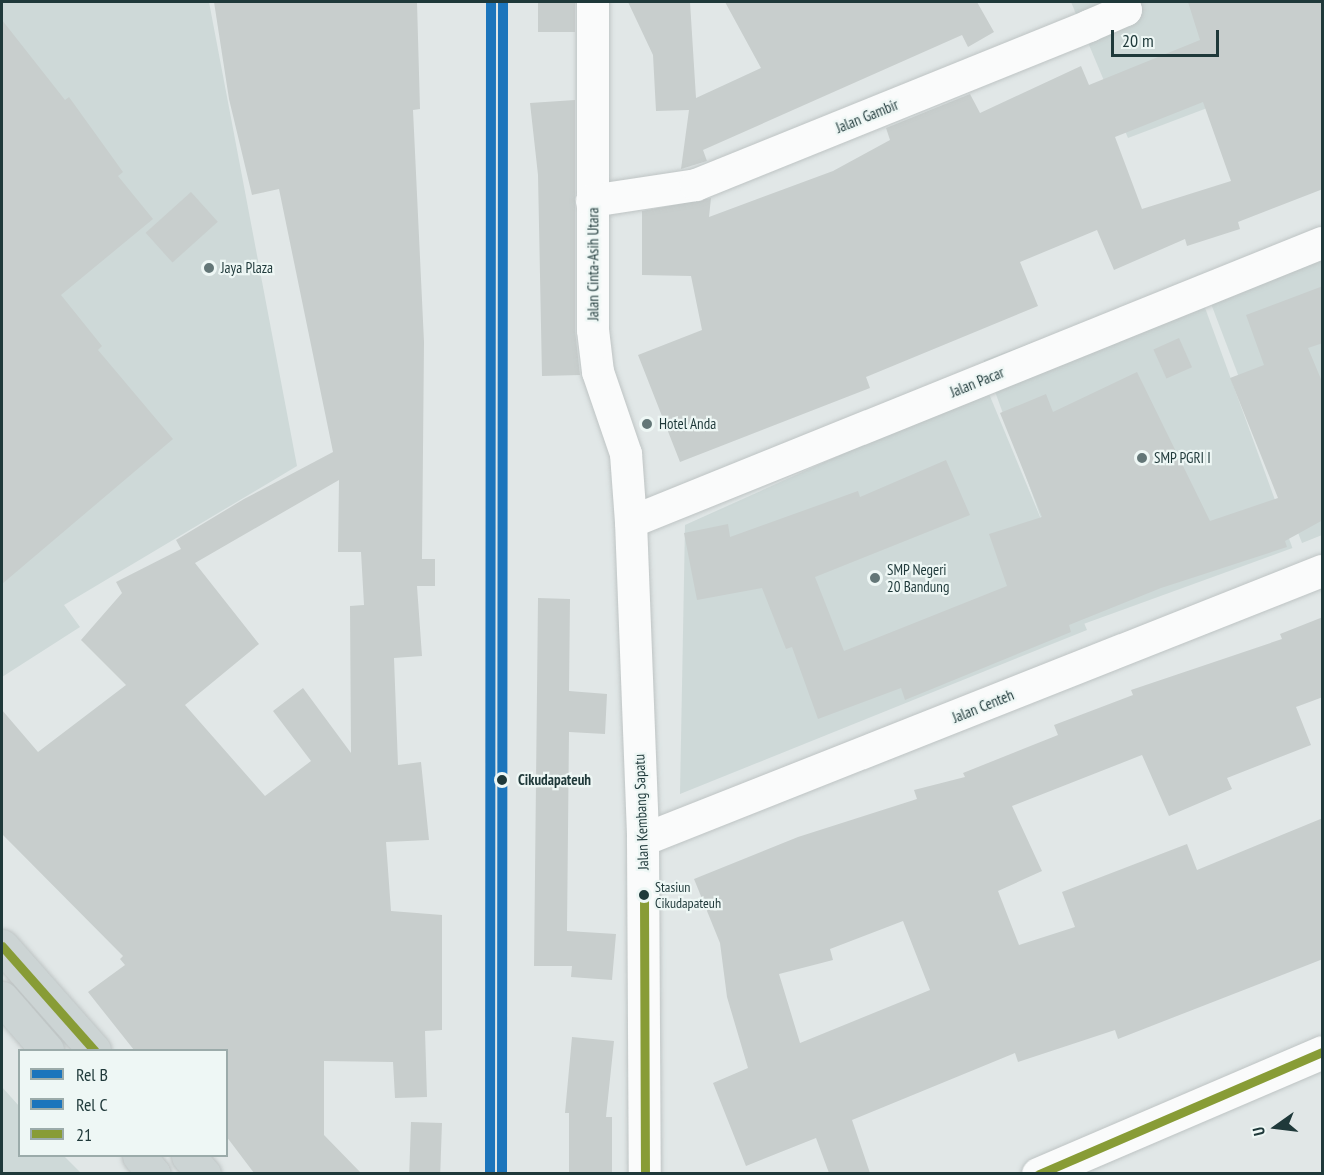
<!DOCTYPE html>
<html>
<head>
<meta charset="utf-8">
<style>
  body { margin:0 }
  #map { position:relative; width:1324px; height:1175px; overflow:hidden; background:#e1e7e7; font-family:"PT Sans Narrow",sans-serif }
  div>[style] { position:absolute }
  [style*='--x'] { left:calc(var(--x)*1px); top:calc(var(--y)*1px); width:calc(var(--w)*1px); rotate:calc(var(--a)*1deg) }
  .built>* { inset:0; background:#ced9d8; transform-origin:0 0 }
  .building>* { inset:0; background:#c8cecd; transform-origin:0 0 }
  .roads { filter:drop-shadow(0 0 2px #bec4c4) drop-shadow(0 0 2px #bec4c4) }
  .minor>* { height:32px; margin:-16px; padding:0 16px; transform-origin:16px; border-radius:16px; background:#fafbfb }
  .tertiary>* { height:33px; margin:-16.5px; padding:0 16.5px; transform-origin:16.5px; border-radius:16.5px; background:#fafbfb }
  .primary>* { height:33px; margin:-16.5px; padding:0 16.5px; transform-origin:16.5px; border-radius:16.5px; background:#ccd4d4 }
  .bus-1>* { height:9px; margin:-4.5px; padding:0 4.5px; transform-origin:4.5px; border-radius:4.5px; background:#889c36 }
  .rail-1>* { height:10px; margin:-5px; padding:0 5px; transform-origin:5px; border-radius:5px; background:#1c75bc }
  .rail-2>* { height:10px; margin:-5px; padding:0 5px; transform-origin:5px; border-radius:5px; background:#1c75bc }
  .dots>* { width:16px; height:16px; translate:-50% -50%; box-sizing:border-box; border:3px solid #eef7f5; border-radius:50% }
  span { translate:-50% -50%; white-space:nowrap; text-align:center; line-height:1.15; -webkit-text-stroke:4.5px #eef7f5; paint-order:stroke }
  .bus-label { font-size:14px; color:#1f393a }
  .left { translate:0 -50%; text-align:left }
  .street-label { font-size:15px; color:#1f393a }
  .poi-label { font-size:15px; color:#1f393a }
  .stop-label { font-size:15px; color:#1f393a; font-weight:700 }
  .frame { position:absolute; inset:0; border:3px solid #1f393a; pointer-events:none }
  .legend { position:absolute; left:18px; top:1049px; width:210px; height:108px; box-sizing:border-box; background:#eef7f5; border:2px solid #9babaa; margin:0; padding:8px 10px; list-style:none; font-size:18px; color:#1f393a }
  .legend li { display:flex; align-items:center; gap:12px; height:30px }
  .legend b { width:30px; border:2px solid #9babaa }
  .north { position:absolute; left:1246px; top:1097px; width:60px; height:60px; -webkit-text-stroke:4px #eef7f5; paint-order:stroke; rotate:256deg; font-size:16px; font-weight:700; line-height:24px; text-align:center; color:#1f393a }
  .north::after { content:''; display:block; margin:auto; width:21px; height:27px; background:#1f393a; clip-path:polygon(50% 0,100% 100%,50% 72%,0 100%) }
  .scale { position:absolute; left:1111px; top:30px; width:108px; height:27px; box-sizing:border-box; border:3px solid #1f393a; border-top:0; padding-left:8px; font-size:18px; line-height:21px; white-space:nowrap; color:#1f393a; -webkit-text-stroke:4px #eef7f5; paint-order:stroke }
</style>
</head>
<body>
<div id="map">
  <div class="built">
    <div style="clip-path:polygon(2px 2px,209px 2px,297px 466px,64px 605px,80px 627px,2px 677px)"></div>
    <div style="clip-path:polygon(1071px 2px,1242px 2px,1276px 82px,1128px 138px)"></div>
    <div style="clip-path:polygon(1322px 236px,1322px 535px,1302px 543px,1202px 280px)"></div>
    <div style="left:1196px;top:283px;width:282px;height:226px;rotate:70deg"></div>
    <div style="clip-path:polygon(987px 389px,1087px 630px,680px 794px,685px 525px)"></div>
    <div style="clip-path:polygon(2px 1087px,19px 1106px,20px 1156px,64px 1156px,81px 1173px,2px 1173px)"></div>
  </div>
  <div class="building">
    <div style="clip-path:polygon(evenodd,214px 2px,417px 2px,420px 109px,413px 110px,424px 342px,422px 559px,435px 559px,435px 586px,417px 586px,422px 656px,394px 658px,398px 765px,421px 762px,429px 840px,386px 842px,391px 911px,442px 915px,442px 1030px,425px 1031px,427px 1097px,395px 1098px,393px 1062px,324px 1061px,324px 1135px,361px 1173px,254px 1173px,226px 1136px,226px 1050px,134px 1050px,88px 992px,125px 965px,120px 959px,123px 956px,2px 834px,2px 710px,38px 752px,126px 685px,81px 640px,122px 593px,116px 582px,181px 549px,176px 540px,244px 499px,333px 452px,279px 189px,252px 195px,229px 99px,214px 2px,339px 480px,338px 552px,361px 552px,364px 605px,350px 606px,351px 753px,303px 688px,273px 711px,311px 761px,265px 796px,185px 705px,259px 644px,195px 563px,339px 480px)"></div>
    <div style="left:538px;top:2px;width:37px;height:30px"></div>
    <div style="clip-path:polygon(628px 2px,690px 2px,696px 98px,761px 68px,725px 2px,977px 2px,994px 32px,968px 47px,962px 35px,703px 150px,707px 161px,681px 169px,689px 110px,656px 111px,653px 55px)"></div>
    <div style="clip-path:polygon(evenodd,1188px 2px,1323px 2px,1323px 189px,1238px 222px,1240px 229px,1187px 246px,1185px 239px,1114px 270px,1097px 230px,1020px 262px,1038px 306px,866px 377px,870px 388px,680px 462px,638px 355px,702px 330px,691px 276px,642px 275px,642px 211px,711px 198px,709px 217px,833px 171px,890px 140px,886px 128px,970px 94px,980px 113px,1081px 66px,1089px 85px,1200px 40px,1188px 2px,1203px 102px,1231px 181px,1142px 209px,1115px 137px,1203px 102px)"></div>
    <div style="clip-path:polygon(2px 20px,65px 100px,69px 97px,123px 172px,118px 176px,153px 219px,61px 295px,102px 346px,98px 350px,173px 439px,2px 584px)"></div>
    <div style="clip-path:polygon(575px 100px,575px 330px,580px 375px,542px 376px,538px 175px,530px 103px)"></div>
    <div style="left:191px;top:192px;width:40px;height:61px;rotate:48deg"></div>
    <div style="clip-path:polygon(1323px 286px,1323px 343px,1308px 348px,1323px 384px,1323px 520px,1285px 541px,1287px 547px,1161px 588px,1069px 625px,1071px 632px,905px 700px,901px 688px,818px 719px,792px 647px,786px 649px,762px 588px,697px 600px,684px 533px,728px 524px,730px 537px,858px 491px,860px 497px,946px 460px,970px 515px,815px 577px,844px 651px,1007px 586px,989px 534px,1042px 517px,1000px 413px,1046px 394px,1053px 412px,1137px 372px,1210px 521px,1278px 498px,1230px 378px,1264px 365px,1246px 315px)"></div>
    <div style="left:1179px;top:338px;width:32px;height:28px;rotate:66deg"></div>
    <div style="clip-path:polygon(538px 598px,570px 599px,569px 691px,607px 694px,605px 734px,569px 732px,567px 931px,616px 934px,612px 980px,571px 977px,572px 966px,534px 966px)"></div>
    <div style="clip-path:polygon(evenodd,1323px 617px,1323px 697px,1296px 707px,1311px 745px,1227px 778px,1232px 789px,1169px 816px,1142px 755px,1012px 806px,1042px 871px,998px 891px,1019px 945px,1075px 927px,1062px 892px,1187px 844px,1197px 870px,1323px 818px,1323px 959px,1118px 1039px,1115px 1030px,1018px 1062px,1015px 1053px,852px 1120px,870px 1173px,829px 1173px,816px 1138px,746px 1166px,713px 1083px,748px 1068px,727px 997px,720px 943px,694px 879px,798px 837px,917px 799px,914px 790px,965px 777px,963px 773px,1058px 735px,1054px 725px,1133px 695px,1131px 690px,1282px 639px,1280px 634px,1323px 617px,903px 921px,930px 990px,800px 1043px,779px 974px,833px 960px,830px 949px,903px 921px)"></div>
    <div style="clip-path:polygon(572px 1037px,614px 1041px,606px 1117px,612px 1117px,612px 1173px,569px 1173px,569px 1113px,565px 1113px)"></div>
    <div style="left:411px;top:1122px;width:31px;height:51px;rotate:2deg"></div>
  </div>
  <div class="roads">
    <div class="minor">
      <div style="--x:593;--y:2;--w:328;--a:90"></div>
      <div style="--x:593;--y:330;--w:42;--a:83.2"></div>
      <div style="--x:598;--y:372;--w:87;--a:71.1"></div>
      <div style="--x:626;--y:454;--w:68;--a:85.8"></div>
      <div style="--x:631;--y:522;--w:318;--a:87.8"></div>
      <div style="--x:643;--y:840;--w:334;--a:89.7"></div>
      <div style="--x:592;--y:201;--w:105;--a:-8.7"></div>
      <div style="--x:696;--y:185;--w:424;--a:-22"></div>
      <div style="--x:1089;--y:26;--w:40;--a:-23.4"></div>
      <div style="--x:1126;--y:10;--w:9;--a:-111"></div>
      <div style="--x:631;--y:522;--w:745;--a:-21.99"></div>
      <div style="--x:643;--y:840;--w:730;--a:-21.61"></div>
    </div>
    <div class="tertiary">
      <div style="--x:1038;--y:1174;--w:309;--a:-23.2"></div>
    </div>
    <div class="primary">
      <div style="--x:2;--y:946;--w:139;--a:48.5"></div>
      <div style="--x:2;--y:998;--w:69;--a:49.1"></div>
      <div style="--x:139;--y:1156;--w:23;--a:50"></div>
      <div style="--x:188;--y:1156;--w:24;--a:48"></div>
    </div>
  </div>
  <div class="bus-1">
    <div style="--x:644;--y:895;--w:279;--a:89.8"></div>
    <div style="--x:2;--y:946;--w:139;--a:48.5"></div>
    <div style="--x:1039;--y:1174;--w:308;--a:-23.3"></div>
  </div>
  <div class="rail-1">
    <div style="--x:490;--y:1174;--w:1172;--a:-89.95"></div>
  </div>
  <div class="rail-2">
    <div style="--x:502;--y:1174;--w:1172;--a:-89.95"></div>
  </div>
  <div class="dots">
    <div style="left:209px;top:268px;background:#637677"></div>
    <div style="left:647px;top:424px;background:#637677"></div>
    <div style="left:1142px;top:458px;background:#637677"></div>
    <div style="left:875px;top:578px;background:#637677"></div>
    <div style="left:502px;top:780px;background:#1f393a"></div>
    <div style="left:644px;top:895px;background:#1f393a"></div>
  </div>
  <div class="bus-label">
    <span class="left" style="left:655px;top:895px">Stasiun<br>Cikudapateuh</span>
  </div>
  <div class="street-label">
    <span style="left:867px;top:116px;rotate:-22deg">Jalan Gambir</span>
    <span style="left:593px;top:264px;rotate:-90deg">Jalan Cinta-Asih Utara</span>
    <span style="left:977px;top:382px;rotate:-22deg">Jalan Pacar</span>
    <span style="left:983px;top:706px;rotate:-22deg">Jalan Centeh</span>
    <span style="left:641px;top:812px;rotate:-92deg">Jalan Kembang Sapatu</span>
  </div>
  <div class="poi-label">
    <span class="left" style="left:221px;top:268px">Jaya Plaza</span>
    <span class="left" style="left:659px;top:424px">Hotel Anda</span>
    <span class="left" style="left:1154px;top:458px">SMP PGRI I</span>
    <span class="left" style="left:887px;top:578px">SMP Negeri<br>20 Bandung</span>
  </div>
  <div class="stop-label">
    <span class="left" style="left:518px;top:780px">Cikudapateuh</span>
  </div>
  <div class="frame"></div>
  <ul class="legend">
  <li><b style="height:8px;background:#1c75bc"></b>Rel B</li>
  <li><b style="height:8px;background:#1c75bc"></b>Rel C</li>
  <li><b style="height:8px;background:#889c36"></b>21</li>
  </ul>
  <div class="north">U</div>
  <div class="scale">20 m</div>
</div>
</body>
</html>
